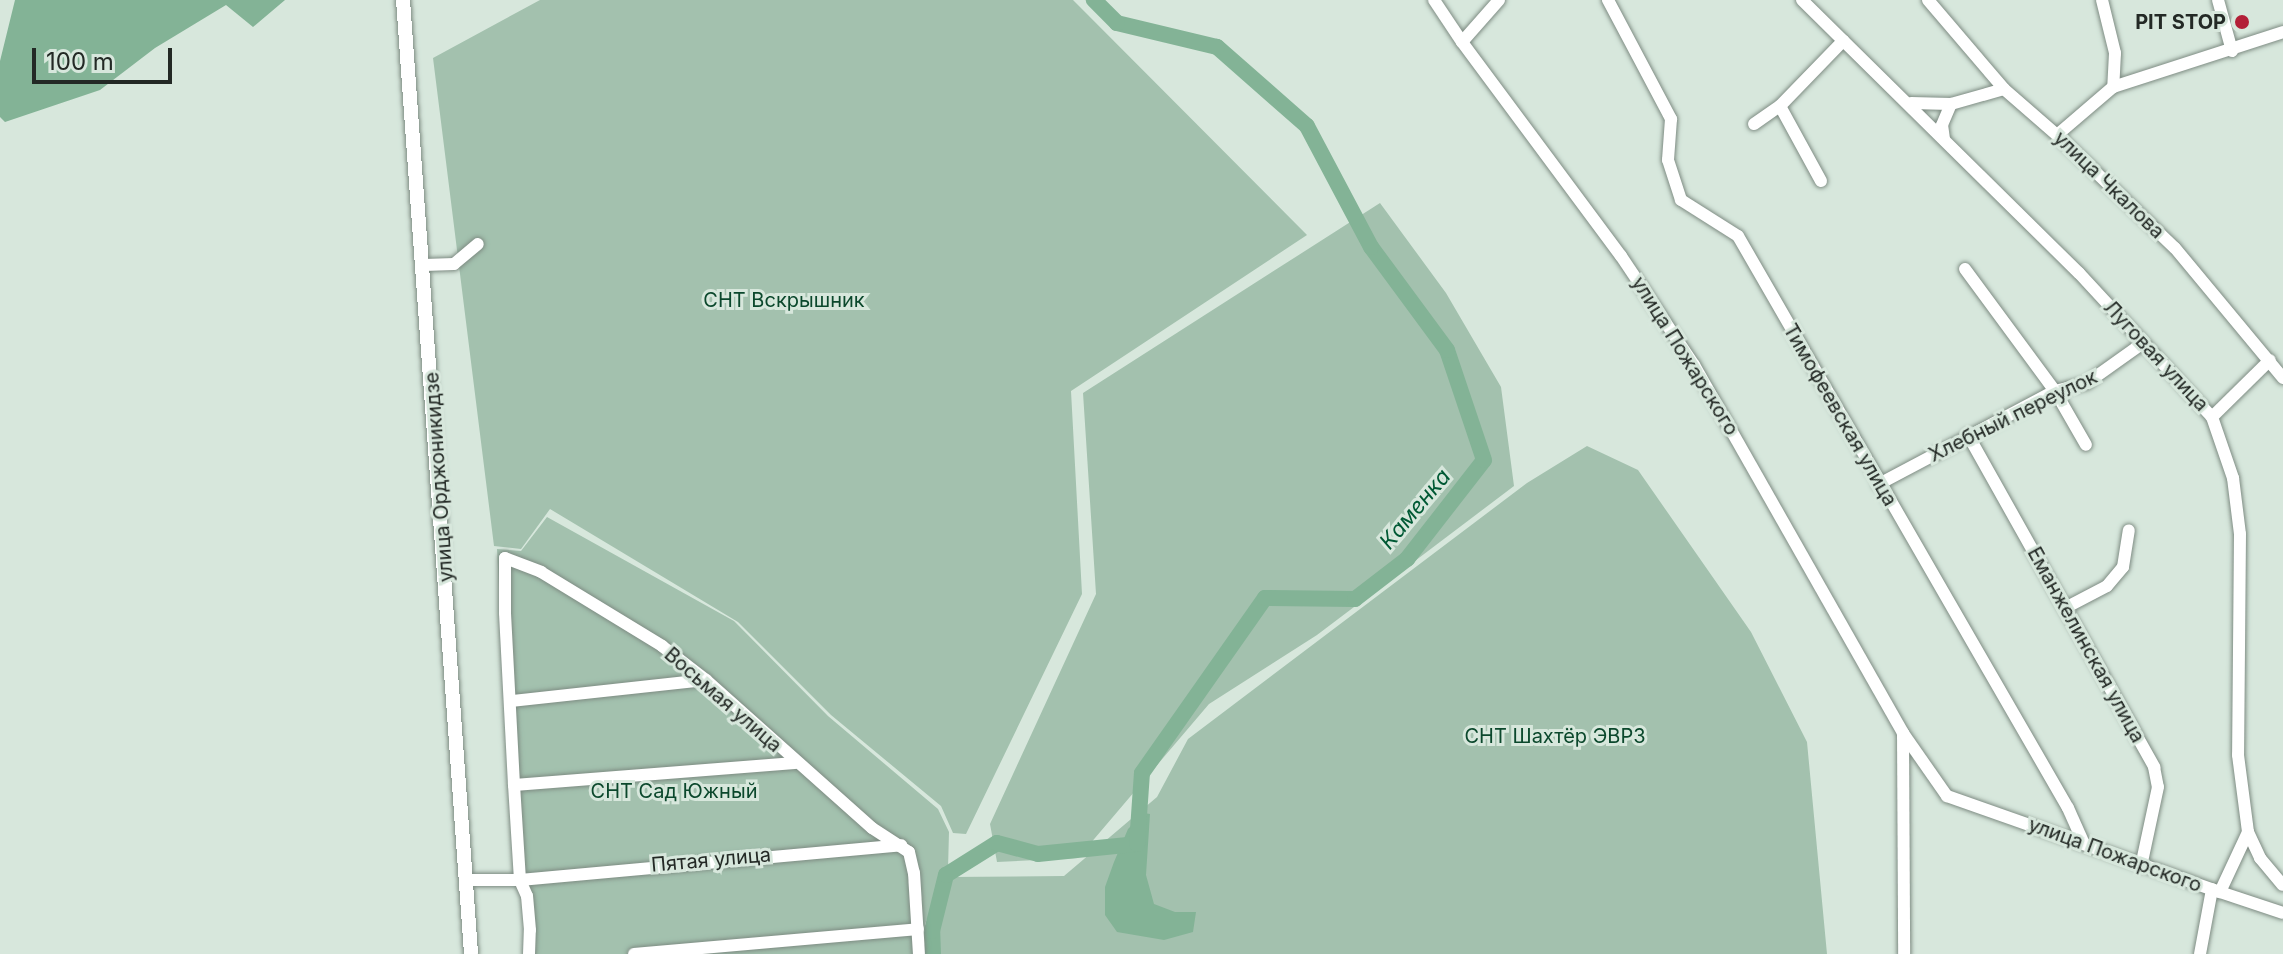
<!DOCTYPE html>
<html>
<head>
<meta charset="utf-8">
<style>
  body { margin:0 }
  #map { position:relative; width:2283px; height:954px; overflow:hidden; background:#d7e7dc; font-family:Inter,sans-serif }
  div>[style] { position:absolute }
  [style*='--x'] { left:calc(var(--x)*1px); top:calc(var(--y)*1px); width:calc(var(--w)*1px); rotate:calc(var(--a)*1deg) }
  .green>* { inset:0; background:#a3c1ae }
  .water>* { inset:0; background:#83b396 }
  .river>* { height:16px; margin:-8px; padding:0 8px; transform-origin:8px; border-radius:8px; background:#83b396 }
  .roads { filter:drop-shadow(0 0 2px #7e8c83) drop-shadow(0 0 2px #7e8c83) }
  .minor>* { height:12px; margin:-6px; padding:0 6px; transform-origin:6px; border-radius:6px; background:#fff }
  .major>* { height:14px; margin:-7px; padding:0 7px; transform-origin:7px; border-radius:7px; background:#fff }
  .dots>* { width:22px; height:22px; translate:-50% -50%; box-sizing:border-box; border:4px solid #d7e7dc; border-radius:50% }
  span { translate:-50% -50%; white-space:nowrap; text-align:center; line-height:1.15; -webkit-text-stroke:6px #d7e7dc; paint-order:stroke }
  .poi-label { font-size:20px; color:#232925; font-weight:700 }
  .right { translate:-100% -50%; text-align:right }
  .street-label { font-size:20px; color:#232925 }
  .park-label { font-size:20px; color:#0b482c }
  .water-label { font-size:22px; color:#005934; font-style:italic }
  .scale { position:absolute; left:32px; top:48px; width:140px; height:36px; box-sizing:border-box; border:4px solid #232925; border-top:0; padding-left:10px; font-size:24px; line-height:28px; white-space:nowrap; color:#232925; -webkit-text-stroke:6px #d7e7dc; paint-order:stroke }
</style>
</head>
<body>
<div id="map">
  <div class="green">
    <div style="clip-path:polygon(540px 0,1073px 0,1307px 235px,1071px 391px,1082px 594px,966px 834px,953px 833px,941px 806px,831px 715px,738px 622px,550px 509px,521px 549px,494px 546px,433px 58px)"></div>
    <div style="clip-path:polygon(1380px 203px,1446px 293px,1501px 387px,1514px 486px,1317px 635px,1209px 704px,1078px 858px,997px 862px,990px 824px,1096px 594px,1083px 393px)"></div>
    <div style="clip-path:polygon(1587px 446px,1638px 470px,1751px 632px,1807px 742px,1827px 954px,929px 954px,927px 924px,948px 877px,1064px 876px,1157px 797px,1188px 739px,1527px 483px)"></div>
    <div style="clip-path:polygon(547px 517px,734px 621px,828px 716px,938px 809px,949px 832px,948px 869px,925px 924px,926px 954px,527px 954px,507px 745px,497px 549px,521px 551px)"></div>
  </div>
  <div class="water">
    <div style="clip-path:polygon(15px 0,285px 0,253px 27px,226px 5px,155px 48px,100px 90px,5px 122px,0 117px,0 61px)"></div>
    <div style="clip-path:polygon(1144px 813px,1150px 814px,1146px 875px,1154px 904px,1175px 912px,1196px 912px,1193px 932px,1164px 940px,1117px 932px,1105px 915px,1105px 887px,1114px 862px,1128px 829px)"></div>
  </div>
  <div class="river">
    <div style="--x:933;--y:954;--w:23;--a:-92"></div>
    <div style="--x:932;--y:931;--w:58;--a:-76"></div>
    <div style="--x:946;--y:875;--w:60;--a:-32.1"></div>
    <div style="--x:997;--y:843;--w:42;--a:15"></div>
    <div style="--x:1038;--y:854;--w:100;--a:-5.8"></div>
    <div style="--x:1137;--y:844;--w:71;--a:-86"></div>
    <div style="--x:1142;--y:773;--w:214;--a:-54.9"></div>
    <div style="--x:1265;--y:598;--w:90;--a:0.6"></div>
    <div style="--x:1355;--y:599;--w:66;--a:-37.6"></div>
    <div style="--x:1407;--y:559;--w:125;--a:-52.1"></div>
    <div style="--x:1484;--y:460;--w:116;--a:-108.6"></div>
    <div style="--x:1447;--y:350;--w:128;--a:-126.4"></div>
    <div style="--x:1371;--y:247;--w:137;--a:-117.9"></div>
    <div style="--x:1307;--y:126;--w:120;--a:-138.7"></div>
    <div style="--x:1217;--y:47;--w:103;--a:-166.5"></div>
    <div style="--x:1117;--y:23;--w:33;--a:-135"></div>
  </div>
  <div class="roads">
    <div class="minor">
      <div style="--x:1434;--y:0;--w:50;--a:56.3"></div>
      <div style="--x:1462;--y:42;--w:267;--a:53.4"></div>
      <div style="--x:1621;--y:256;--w:131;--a:56.2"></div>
      <div style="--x:1694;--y:365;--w:423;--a:60.4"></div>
      <div style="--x:1903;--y:733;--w:77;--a:55.1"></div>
      <div style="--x:1947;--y:796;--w:289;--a:19.4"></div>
      <div style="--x:1608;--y:0;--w:135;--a:62.1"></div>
      <div style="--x:1671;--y:119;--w:41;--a:94.2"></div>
      <div style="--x:1668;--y:160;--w:42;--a:72"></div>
      <div style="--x:1681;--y:200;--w:67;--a:32.3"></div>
      <div style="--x:1738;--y:236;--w:660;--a:60.02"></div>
      <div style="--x:2068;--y:808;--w:37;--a:66"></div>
      <div style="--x:1802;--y:0;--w:389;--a:44.6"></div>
      <div style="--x:2079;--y:273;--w:196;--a:47.3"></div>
      <div style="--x:2212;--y:417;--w:65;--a:71"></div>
      <div style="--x:2233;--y:478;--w:56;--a:82.9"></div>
      <div style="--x:2240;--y:534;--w:221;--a:90.5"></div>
      <div style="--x:2238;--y:755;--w:78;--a:82.6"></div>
      <div style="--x:2248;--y:832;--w:66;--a:115"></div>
      <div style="--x:2220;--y:892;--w:66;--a:18.4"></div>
      <div style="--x:1928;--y:0;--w:117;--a:49.5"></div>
      <div style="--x:2004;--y:89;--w:70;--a:41"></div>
      <div style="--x:2057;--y:135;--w:163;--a:43.8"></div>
      <div style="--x:2175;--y:248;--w:169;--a:50.3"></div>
      <div style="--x:2102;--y:0;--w:55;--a:76.2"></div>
      <div style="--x:2115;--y:53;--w:34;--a:93"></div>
      <div style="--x:2218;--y:0;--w:53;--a:74.6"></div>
      <div style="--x:1462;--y:42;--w:56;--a:-48.6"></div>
      <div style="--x:1911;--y:103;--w:40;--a:1.4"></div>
      <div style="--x:1951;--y:104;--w:55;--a:-15.8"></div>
      <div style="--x:1754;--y:124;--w:32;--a:-35"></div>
      <div style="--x:2057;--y:135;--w:74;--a:-40.6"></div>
      <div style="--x:2113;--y:87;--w:179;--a:-17.9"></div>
      <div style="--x:1944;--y:139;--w:14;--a:-98"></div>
      <div style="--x:1942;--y:125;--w:23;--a:-67"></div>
      <div style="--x:1821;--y:181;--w:85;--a:-118.7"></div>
      <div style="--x:1780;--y:106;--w:91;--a:-45.9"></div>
      <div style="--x:424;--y:265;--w:30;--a:-2"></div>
      <div style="--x:454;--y:264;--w:31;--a:-40"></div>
      <div style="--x:1965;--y:269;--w:152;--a:53.6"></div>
      <div style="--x:2055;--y:391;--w:62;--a:60.1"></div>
      <div style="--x:2212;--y:417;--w:81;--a:-44.5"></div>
      <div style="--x:1968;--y:435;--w:381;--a:60.7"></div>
      <div style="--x:2154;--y:767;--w:20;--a:79"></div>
      <div style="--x:2158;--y:787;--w:81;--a:102.1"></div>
      <div style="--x:1879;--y:484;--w:199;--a:-27.9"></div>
      <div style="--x:2055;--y:391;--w:33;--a:-14"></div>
      <div style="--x:2087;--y:383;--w:69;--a:-35.5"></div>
      <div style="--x:2065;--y:608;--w:47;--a:-27.6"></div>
      <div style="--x:2107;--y:586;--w:25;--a:-50"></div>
      <div style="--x:2123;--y:567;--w:37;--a:-81"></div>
      <div style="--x:512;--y:701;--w:195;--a:-6.2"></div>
      <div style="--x:1903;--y:733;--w:221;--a:89.7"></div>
      <div style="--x:514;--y:785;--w:282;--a:-4.5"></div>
      <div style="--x:2248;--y:832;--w:29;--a:65"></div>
      <div style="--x:2260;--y:858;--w:35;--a:50"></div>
      <div style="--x:466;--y:880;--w:54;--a:0"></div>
      <div style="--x:520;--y:880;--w:383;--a:-5.2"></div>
      <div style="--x:529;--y:954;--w:24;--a:-88"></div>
      <div style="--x:530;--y:930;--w:34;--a:-95"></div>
      <div style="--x:527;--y:896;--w:17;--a:-114"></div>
      <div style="--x:520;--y:880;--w:95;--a:-93.6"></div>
      <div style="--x:514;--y:785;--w:172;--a:-93"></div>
      <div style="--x:505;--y:613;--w:55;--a:-90"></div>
      <div style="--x:505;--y:558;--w:39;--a:21"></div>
      <div style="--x:541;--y:572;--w:142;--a:31.4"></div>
      <div style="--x:662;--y:646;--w:56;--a:37.7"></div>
      <div style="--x:706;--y:680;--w:222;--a:41.7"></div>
      <div style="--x:872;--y:828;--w:44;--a:33"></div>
      <div style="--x:909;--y:852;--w:22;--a:77"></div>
      <div style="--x:914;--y:873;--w:81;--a:86.5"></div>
      <div style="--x:634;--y:954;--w:285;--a:-5"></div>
      <div style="--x:2200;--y:954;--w:66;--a:-79.5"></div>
    </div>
    <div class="major">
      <div style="--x:403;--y:0;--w:956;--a:85.92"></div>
    </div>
  </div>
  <div class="dots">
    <div style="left:2242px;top:22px;background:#b32038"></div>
  </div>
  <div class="poi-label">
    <span class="right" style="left:2226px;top:22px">PIT STOP</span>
  </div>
  <div class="street-label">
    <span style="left:2109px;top:185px;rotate:44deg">улица Чкалова</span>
    <span style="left:1685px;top:356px;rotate:58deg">улица Пожарского</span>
    <span style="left:2156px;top:356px;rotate:47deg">Луговая улица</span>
    <span style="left:1840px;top:415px;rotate:60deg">Тимофеевская улица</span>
    <span style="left:2013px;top:416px;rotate:-26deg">Хлебный переулок</span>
    <span style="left:439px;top:477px;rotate:-94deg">улица Орджоникидзе</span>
    <span style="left:2086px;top:645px;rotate:61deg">Еманжелинская улица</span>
    <span style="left:723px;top:700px;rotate:41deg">Восьмая улица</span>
    <span style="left:2115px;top:855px;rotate:20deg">улица Пожарского</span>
    <span style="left:711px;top:860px;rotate:-5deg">Пятая улица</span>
  </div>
  <div class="park-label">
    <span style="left:784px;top:300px">СНТ Вскрышник</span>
    <span style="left:1555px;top:736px">СНТ Шахтёр ЭВРЗ</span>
    <span style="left:674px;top:791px">СНТ Сад Южный</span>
  </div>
  <div class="water-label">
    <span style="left:1415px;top:509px;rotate:-50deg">Каменка</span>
  </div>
  <div class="scale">100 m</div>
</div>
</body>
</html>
